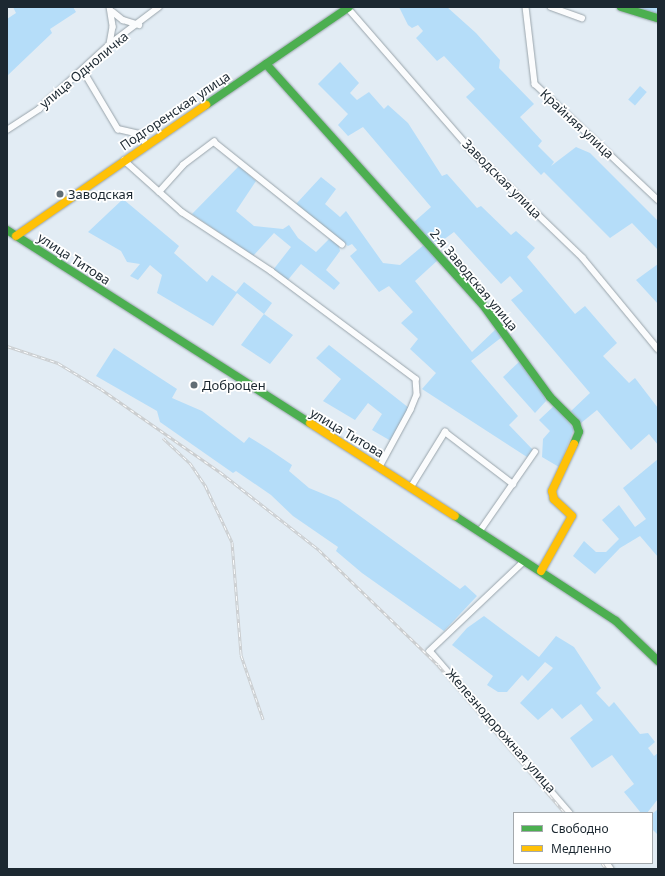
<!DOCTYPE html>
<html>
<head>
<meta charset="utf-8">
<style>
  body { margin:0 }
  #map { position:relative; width:665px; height:876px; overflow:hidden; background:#e2ecf4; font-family:"Noto Sans",sans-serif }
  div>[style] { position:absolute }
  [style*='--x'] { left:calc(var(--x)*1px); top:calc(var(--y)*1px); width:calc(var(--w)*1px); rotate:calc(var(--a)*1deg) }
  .green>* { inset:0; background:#b5ddf9; transform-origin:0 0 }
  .roads { filter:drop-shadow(0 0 1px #99a4ab) drop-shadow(0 0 1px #99a4ab) }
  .street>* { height:5.5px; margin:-2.75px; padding:0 2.75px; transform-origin:2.75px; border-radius:2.75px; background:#fbfcfd }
  .fast>* { height:8px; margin:-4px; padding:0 4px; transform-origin:4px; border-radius:4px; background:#4caf50 }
  .slow>* { height:8px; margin:-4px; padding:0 4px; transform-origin:4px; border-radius:4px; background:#ffc107 }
  .rail>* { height:3px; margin-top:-1.5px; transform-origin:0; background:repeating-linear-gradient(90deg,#fff 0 4.5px,#cbced0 0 9px); box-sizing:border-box; border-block:1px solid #cbced0 }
  .dots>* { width:11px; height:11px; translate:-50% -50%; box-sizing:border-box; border:2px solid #fff; border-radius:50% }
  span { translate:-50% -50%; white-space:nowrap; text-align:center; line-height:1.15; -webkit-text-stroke:3.5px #fff; paint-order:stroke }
  .street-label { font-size:13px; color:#1c2831 }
  .poi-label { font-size:13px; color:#1c2831 }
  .left { translate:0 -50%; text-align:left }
  .frame { position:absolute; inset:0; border:8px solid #1c2831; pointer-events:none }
  .legend { position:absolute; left:513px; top:812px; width:140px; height:52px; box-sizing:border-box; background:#fff; border:1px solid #a4a9ad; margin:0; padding:5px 7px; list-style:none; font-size:12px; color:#1c2831 }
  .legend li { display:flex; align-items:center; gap:8px; height:20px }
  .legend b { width:20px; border:1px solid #a4a9ad }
</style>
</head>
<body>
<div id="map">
  <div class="green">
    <div style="clip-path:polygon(13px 7px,73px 7px,76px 12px,50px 29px,52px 33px,7px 76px,7px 19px,16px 13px)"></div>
    <div style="clip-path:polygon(399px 7px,447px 7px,476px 33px,500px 60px,499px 68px,534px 104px,520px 117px,542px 141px,538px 146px,554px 162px,551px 166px,576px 147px,590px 153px,658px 221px,658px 250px,632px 223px,610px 238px,544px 172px,541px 175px,466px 97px,475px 89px,444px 56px,437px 61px,416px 38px,423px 31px,418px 25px,412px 28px,408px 25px)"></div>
    <div style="clip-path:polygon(635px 7px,658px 7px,658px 14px,652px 12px)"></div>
    <div style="clip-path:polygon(340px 62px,359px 83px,350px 93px,357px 100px,369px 92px,384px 109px,388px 105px,408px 123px,442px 176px,447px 174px,477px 208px,481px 206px,511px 235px,516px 231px,535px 248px,527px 257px,575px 314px,585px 306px,617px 343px,603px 356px,629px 383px,635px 378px,658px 408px,658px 445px,649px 434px,631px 450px,597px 410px,581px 423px,571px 411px,590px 393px,511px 300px,523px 291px,510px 276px,501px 284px,454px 232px,435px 246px,414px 222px,431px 207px,363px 127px,348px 136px,338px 125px,348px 114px,318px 84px)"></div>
    <div style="left:640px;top:86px;width:9px;height:18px;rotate:41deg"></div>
    <div style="clip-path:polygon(239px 166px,256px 181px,236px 211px,254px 226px,283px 229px,289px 225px,298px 238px,316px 252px,329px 239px,338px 243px,340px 251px,326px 270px,340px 283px,334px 290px,301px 264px,287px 281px,273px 270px,291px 247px,274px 233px,253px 256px,192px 214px)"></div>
    <div style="clip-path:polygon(321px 177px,336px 189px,325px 204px,340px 217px,346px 211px,383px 263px,400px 265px,425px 244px,438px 260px,415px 281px,472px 352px,496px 329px,502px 337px,471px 361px,518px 416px,509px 425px,533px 450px,527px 457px,422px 389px,436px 373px,410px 349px,418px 339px,401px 323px,413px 312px,389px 286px,379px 292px,350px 256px,357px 250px,352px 244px,348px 246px,296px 204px)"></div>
    <div style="clip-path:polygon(123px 199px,179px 246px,174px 253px,207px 282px,212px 275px,236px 292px,244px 282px,272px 303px,264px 314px,293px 335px,270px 364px,241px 345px,264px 314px,237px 293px,213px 326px,157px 293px,162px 275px,150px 265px,138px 280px,130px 276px,140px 264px,127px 262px,121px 251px,88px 232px)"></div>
    <div style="clip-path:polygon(658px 264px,658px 304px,636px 280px)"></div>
    <div style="clip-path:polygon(329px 345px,409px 408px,391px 441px,372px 430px,382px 414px,368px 403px,355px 420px,323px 401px,341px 379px,316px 358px)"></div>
    <div style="clip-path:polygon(114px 348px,177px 389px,172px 398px,202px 411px,244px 443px,249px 437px,270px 450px,292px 465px,289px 471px,309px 488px,338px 500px,460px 589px,465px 585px,477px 596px,444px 631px,362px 573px,336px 551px,338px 547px,293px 516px,271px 495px,236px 471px,233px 473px,160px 422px,157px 411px,96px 376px)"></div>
    <div style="clip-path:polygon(520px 361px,544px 396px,546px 401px,535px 413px,503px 377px)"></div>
    <div style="clip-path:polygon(555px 405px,574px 429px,559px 467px,542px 457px,543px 439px,550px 431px,539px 420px)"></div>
    <div style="clip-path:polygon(658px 459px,658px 557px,640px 536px,620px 548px,595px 574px,573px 556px,584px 541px,596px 552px,606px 552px,619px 539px,602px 520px,619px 505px,635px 527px,646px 519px,623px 488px)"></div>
    <div style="clip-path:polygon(484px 616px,539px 657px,556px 636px,574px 647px,601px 688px,596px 693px,609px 707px,614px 702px,640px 734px,648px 733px,655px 742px,648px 748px,654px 756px,658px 753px,658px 799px,647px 813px,641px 813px,624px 792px,634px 784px,612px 755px,592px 768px,570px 738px,593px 720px,581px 704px,562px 719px,552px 708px,538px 720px,520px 703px,553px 668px,545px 662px,528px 681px,522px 675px,507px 692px,498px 692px,487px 685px,493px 676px,452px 645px,467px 628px)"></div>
    <div style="clip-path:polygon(658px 809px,658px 835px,652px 829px,652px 814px)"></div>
  </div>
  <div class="roads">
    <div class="street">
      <div style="--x:110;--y:7;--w:20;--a:81"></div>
      <div style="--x:113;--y:27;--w:17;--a:100"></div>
      <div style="--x:526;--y:7;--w:78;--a:83.3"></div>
      <div style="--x:535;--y:84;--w:169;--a:43.3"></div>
      <div style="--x:551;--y:7;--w:33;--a:20"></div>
      <div style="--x:348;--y:8;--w:192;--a:49"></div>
      <div style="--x:474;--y:153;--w:151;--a:43.9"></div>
      <div style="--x:583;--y:258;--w:118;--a:50.5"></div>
      <div style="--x:113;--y:12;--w:13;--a:39"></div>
      <div style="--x:123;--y:20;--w:17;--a:17"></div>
      <div style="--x:83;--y:70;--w:69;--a:59.3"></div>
      <div style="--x:118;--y:129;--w:23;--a:13"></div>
      <div style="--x:140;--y:134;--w:13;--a:58"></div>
      <div style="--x:7;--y:130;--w:38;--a:-33"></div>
      <div style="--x:39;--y:109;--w:96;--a:-42.5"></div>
      <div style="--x:110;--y:44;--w:61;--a:-37.1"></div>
      <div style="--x:124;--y:160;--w:78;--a:41.9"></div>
      <div style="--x:182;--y:212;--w:107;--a:33.5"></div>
      <div style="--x:271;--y:271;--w:181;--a:36.7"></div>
      <div style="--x:416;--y:379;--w:16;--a:86"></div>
      <div style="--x:417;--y:395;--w:16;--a:112"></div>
      <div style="--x:411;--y:410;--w:65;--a:118.5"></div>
      <div style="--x:159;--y:192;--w:36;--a:-48"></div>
      <div style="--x:183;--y:165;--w:39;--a:-37"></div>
      <div style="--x:214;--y:142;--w:164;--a:38.6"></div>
      <div style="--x:411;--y:487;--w:65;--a:-58.3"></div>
      <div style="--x:445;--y:432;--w:86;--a:37.4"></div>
      <div style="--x:480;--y:531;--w:96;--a:-55.2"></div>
      <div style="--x:525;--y:561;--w:131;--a:136.5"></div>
      <div style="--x:430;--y:651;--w:214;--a:49.2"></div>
      <div style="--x:607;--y:863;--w:7;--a:56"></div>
    </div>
    <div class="fast">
      <div style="--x:621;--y:7;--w:39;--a:17"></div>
      <div style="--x:266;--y:64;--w:324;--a:48"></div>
      <div style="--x:483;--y:305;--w:114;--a:53.9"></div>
      <div style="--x:550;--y:397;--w:37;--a:45"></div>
      <div style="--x:576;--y:423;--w:9;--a:72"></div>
      <div style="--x:579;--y:432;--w:13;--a:113"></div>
      <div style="--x:206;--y:105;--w:173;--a:-34.4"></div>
      <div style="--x:7;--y:230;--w:359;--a:32.5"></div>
      <div style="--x:455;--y:516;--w:192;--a:33.1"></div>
      <div style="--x:616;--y:621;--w:58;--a:43.6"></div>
    </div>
    <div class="slow">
      <div style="--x:16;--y:236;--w:231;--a:-34.6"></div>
      <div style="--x:310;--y:423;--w:172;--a:32.7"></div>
      <div style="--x:541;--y:571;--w:63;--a:-60.6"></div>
      <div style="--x:572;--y:516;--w:25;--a:-137"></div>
      <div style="--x:554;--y:499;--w:8;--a:-104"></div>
      <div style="--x:552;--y:491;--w:52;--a:-64.9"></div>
    </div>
  </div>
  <div class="rail">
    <div style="--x:7;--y:346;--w:54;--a:18.4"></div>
    <div style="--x:58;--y:363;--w:50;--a:31.2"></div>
    <div style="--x:101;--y:389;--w:145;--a:34.9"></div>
    <div style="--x:220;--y:472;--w:126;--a:38.2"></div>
    <div style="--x:319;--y:550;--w:165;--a:44"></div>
    <div style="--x:438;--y:665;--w:195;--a:49.4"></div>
    <div style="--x:163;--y:438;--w:37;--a:43"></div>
    <div style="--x:190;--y:463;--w:27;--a:56"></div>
    <div style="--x:205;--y:485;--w:63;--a:64.7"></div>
    <div style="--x:232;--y:542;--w:113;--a:85.4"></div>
    <div style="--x:241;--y:655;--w:68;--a:71"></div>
    <div style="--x:602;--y:863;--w:7;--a:56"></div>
  </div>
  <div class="dots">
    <div style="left:60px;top:194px;background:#616d75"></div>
    <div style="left:194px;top:385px;background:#616d75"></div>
  </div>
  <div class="street-label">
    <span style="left:84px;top:70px;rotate:-40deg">улица Одноличка</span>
    <span style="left:175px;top:111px;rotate:-34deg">Подгоренская улица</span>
    <span style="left:577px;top:124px;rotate:43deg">Крайняя улица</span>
    <span style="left:502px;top:179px;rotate:45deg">Заводская улица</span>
    <span style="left:74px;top:259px;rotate:33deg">улица Титова</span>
    <span style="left:474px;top:280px;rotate:50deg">2-я Заводская улица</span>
    <span style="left:347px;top:433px;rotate:31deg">улица Титова</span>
    <span style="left:501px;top:731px;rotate:49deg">Железнодорожная улица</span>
  </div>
  <div class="poi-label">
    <span class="left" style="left:68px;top:194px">Заводская</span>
    <span class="left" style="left:202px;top:385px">Доброцен</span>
  </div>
  <div class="frame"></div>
  <ul class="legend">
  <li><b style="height:5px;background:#4caf50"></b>Свободно</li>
  <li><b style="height:5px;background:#ffc107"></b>Медленно</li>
  </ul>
</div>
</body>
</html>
